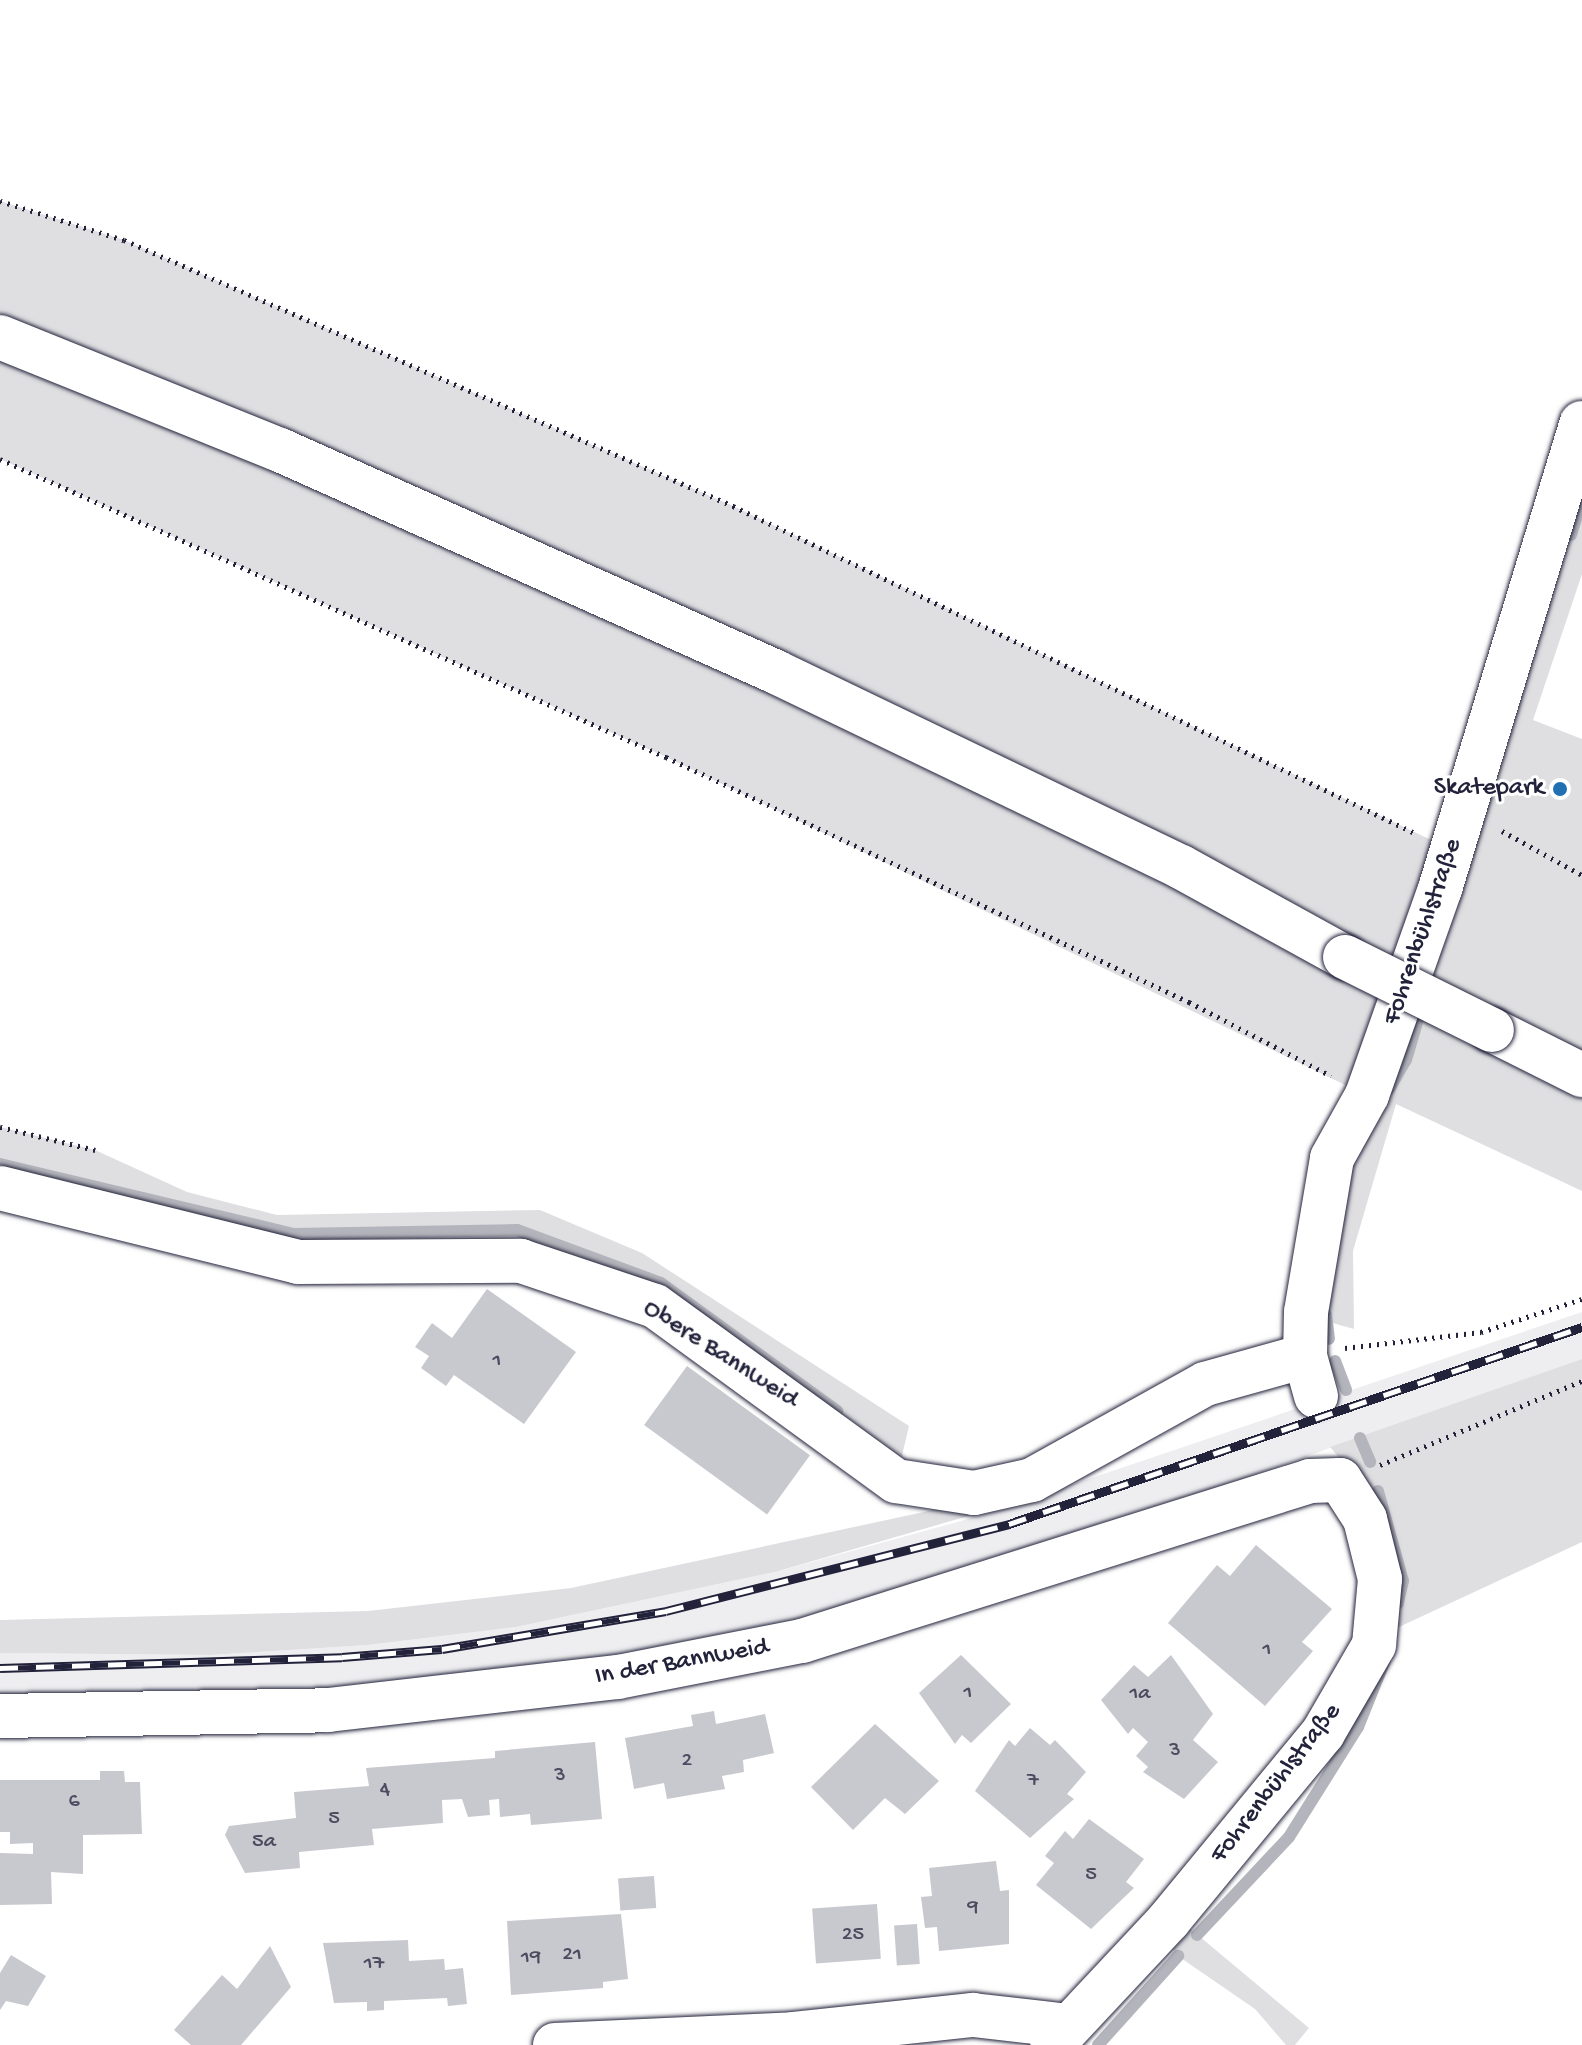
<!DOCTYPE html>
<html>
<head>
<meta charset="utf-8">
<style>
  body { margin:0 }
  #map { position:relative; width:1582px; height:2045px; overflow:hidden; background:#fff; font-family:"Gochi Hand",sans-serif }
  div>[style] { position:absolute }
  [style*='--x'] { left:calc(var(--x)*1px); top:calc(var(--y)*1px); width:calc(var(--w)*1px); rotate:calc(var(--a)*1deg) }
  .built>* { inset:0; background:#eeeef1 }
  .green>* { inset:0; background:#dfdfe2 }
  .stream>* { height:12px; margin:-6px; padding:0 6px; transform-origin:6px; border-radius:6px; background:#b4b4bc }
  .building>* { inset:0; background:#c8c8cf; transform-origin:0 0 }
  .path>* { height:5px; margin-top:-2.5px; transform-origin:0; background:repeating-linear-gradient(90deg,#22223b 0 2px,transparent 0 8px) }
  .roads { filter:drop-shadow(0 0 2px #22223b) drop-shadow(0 0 2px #22223b) }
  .minor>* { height:44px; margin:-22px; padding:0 22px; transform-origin:22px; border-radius:22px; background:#fff }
  .major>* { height:44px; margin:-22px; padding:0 22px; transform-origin:22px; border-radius:22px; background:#fff }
  .rail>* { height:9px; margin-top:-4.5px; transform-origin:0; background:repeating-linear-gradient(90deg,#fff 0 18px,#22223b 0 36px); box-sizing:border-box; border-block:2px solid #22223b }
  .bridges { filter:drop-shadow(0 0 2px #22223b) drop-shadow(0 0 2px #22223b) }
  .major-bridge>* { height:44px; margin:-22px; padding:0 22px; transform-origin:22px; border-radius:22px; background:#fff }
  .dots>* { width:22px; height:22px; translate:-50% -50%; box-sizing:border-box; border:4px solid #fff; border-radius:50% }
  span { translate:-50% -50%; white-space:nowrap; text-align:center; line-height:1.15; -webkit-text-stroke:6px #fff; paint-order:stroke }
  .number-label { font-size:22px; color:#4c4c60 }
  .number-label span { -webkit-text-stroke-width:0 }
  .poi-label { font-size:26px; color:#22223b }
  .right { translate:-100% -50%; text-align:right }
  .street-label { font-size:26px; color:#22223b }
</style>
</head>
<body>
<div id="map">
  <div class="built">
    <div style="clip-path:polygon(1582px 1312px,1582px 1359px,1124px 1521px,803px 1621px,619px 1658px,329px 1690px,0 1697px,0 1653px,211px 1655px,368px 1645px,516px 1627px,775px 1572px,979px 1516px)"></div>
  </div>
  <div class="green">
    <div style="clip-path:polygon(0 201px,124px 240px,733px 506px,1452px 850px,1582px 460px,1582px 574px,1533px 720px,1582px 739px,1582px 1191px,1396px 1104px,1353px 1251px,1354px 1329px,1311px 1317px,1366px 1095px,666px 757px,0 459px)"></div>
    <div style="clip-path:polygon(0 1127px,95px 1150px,187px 1192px,277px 1215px,540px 1210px,642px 1253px,909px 1426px,896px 1481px,655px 1306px,521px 1261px,298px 1262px,0 1188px)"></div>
    <div style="clip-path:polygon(1582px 1359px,1582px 1542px,1386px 1633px,1369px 1493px,1330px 1447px)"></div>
    <div style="clip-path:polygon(1051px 1492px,775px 1572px,516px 1627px,368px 1645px,211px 1655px,0 1653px,0 1620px,368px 1611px,571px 1588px,933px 1510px,974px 1493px)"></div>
    <div style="clip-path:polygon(1187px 1926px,1309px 2028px,1295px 2045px,1286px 2045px,1255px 2009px,1178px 1956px,1170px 1947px)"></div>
  </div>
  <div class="stream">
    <div style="--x:1571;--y:535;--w:37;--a:-73"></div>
    <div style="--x:1389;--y:1089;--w:34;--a:-60"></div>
    <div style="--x:1406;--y:1060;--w:60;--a:-73.7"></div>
    <div style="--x:0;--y:1164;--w:301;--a:13.4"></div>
    <div style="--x:293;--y:1234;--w:224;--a:-1"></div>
    <div style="--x:517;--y:1230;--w:153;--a:20.2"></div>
    <div style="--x:661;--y:1283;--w:218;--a:36"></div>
    <div style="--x:1326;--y:1315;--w:24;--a:83"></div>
    <div style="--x:1335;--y:1361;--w:31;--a:69"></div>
    <div style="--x:1360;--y:1438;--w:26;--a:67"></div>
    <div style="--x:1378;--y:1491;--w:93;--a:74.5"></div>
    <div style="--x:1403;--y:1581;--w:23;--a:103"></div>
    <div style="--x:1197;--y:1935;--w:134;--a:-46.8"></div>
    <div style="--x:1289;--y:1837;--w:130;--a:-57.9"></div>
    <div style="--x:1358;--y:1727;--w:72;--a:-68.1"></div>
    <div style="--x:1098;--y:2045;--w:120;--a:-48"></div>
  </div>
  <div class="building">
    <div style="clip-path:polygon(487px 1289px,576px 1352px,524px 1424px,454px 1375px,446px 1386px,421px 1368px,429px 1356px,415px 1347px,432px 1323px,452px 1338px)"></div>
    <div style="left:687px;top:1366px;width:152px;height:73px;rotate:36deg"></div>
    <div style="clip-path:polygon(1256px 1545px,1332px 1609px,1302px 1642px,1313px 1651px,1265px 1706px,1168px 1623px,1217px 1565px,1230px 1576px)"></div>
    <div style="clip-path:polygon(961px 1655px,1011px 1704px,971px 1743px,962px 1735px,955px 1744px,919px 1693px)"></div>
    <div style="clip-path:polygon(1171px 1655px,1213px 1714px,1193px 1740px,1218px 1762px,1184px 1799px,1143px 1772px,1148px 1767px,1136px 1756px,1148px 1742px,1133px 1728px,1128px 1734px,1101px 1700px,1134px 1665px,1148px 1677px)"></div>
    <div style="clip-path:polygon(714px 1711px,716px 1724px,765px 1714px,774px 1753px,743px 1760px,744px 1772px,722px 1776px,725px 1789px,667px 1799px,664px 1783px,634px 1789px,625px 1738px,693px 1726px,691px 1715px)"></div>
    <div style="clip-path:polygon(875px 1724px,939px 1781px,905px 1814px,885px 1798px,853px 1830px,811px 1787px)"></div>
    <div style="clip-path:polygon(1030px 1728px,1050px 1745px,1055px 1740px,1086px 1772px,1067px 1794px,1074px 1799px,1030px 1838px,975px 1791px,1009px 1740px,1015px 1746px)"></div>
    <div style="clip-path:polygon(595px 1742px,602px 1819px,531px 1825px,530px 1814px,500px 1817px,499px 1799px,489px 1800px,490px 1815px,468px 1817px,462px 1799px,442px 1800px,443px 1823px,372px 1829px,374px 1845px,299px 1852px,300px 1868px,245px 1873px,225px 1835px,229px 1826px,296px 1818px,294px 1792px,369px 1786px,366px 1768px,495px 1758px,495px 1751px)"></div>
    <div style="clip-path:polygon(100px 1771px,124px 1771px,125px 1782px,140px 1782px,142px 1834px,83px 1835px,83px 1874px,51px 1872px,52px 1904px,0 1905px,0 1853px,33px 1854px,33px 1843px,10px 1844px,10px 1832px,0 1832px,0 1780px,100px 1780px)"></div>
    <div style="clip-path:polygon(1089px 1819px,1144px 1859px,1126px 1882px,1134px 1888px,1091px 1929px,1036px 1885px,1054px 1863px,1045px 1856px,1065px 1831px,1073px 1839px)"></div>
    <div style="clip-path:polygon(996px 1861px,1000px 1891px,1009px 1890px,1009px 1944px,939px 1951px,937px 1927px,925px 1928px,921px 1897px,932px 1896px,929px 1868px)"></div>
    <div style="left:654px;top:1876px;width:32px;height:36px;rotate:86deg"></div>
    <div style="left:877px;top:1904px;width:55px;height:65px;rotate:86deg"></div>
    <div style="clip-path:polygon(621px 1914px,628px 1979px,603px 1982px,603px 1988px,511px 1995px,507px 1921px)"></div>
    <div style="left:917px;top:1924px;width:40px;height:23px;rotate:86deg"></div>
    <div style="clip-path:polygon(408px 1940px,409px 1961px,444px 1959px,445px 1970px,463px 1968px,467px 2004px,448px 2006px,447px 1998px,384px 2001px,384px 2010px,367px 2011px,367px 2002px,334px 2003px,323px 1943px)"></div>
    <div style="clip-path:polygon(270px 1946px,291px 1987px,241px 2045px,191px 2045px,174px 2030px,222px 1975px,237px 1989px)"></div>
    <div style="clip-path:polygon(11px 1955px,46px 1976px,28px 2006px,6px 2001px,0 2010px,0 1973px)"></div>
  </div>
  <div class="path">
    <div style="--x:0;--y:201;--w:130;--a:17.5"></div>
    <div style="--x:124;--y:240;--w:665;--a:23.59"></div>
    <div style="--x:733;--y:506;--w:756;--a:25.62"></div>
    <div style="--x:0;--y:459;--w:730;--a:24.11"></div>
    <div style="--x:666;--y:757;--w:578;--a:25.1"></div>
    <div style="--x:1189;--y:1002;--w:160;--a:27.5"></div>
    <div style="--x:1502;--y:831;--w:91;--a:28.8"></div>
    <div style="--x:0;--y:1127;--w:98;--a:13.6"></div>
    <div style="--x:1345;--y:1348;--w:137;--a:-6.7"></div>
    <div style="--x:1481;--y:1332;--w:106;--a:-18.1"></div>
    <div style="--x:1380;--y:1465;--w:219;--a:-22.6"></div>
  </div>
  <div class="roads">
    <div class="minor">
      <div style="--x:0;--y:1188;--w:307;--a:13.9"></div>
      <div style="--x:298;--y:1262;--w:223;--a:-0.3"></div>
      <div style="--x:521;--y:1261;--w:141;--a:18.6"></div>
      <div style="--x:655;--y:1306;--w:298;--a:36"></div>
      <div style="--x:896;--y:1481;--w:79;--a:8.7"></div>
      <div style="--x:974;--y:1493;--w:59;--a:-12.6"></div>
      <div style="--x:1032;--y:1480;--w:198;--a:-29"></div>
      <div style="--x:1205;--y:1384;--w:104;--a:-15.6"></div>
      <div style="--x:1316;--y:1396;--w:41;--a:-105.4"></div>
      <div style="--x:1305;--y:1356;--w:44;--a:-88.7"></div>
      <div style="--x:1306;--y:1312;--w:156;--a:-80.4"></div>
      <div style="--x:1332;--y:1158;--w:72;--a:-60.9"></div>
      <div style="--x:1367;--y:1095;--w:219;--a:-70.5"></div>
      <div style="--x:1440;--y:889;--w:487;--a:-73.1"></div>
      <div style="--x:0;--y:1716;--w:328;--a:-1"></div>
      <div style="--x:328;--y:1710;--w:292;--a:-6.5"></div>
      <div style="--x:618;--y:1677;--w:187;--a:-11.1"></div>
      <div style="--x:802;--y:1641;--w:533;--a:-17.48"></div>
      <div style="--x:1310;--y:1481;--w:30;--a:-2"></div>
      <div style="--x:1340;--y:1480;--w:46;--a:57.3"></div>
      <div style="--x:1365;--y:1519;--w:62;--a:76"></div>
      <div style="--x:1380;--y:1579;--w:66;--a:95.2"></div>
      <div style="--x:1374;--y:1645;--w:102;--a:120.1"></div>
      <div style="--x:1323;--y:1733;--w:242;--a:129.5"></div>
      <div style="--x:1169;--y:1920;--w:171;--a:133.1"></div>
      <div style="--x:555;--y:2045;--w:239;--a:-2.6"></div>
      <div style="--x:794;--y:2034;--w:180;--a:-6.1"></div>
      <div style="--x:973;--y:2015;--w:96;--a:6.6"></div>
    </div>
    <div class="major">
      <div style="--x:0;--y:337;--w:302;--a:22"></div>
      <div style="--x:280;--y:450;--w:543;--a:24.11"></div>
      <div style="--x:776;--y:672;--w:449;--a:25.7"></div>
      <div style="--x:1181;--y:867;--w:187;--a:28.8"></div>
      <div style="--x:1492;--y:1030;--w:101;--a:26.6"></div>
    </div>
  </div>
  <div class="rail">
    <div style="--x:0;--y:1668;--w:342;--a:-1.8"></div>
    <div style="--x:342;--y:1657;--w:100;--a:-4.6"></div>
    <div style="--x:442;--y:1649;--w:227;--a:-9.6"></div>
    <div style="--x:666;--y:1611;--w:354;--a:-14.2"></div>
    <div style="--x:1009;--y:1524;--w:606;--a:-18.97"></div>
  </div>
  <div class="bridges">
    <div class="major-bridge">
      <div style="--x:1345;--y:957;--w:164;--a:26.4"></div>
    </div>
  </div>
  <div class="dots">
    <div style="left:1560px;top:789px;background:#1f6fb2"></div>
  </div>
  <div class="number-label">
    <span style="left:497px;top:1362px">1</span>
    <span style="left:1267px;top:1651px">1</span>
    <span style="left:968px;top:1694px">1</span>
    <span style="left:1140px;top:1695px">1a</span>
    <span style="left:1175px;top:1752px">3</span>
    <span style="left:687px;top:1762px">2</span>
    <span style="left:560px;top:1777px">3</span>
    <span style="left:1033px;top:1782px">7</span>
    <span style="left:385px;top:1791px">4</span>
    <span style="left:74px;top:1803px">6</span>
    <span style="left:334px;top:1820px">5</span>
    <span style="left:264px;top:1843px">5a</span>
    <span style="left:1091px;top:1876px">5</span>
    <span style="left:973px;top:1909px">9</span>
    <span style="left:853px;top:1936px">25</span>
    <span style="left:572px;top:1956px">21</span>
    <span style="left:531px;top:1959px">19</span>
    <span style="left:374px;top:1965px">17</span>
  </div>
  <div class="poi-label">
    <span class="right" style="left:1544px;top:789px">Skatepark</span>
  </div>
  <div class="street-label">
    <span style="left:1424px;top:932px;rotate:-71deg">Fohrenbühlstraße</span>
    <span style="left:720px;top:1355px;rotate:33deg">Obere Bannweid</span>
    <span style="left:682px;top:1663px;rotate:-10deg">In der Bannweid</span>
    <span style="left:1277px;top:1784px;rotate:-52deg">Fohrenbühlstraße</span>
  </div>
</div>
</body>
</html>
